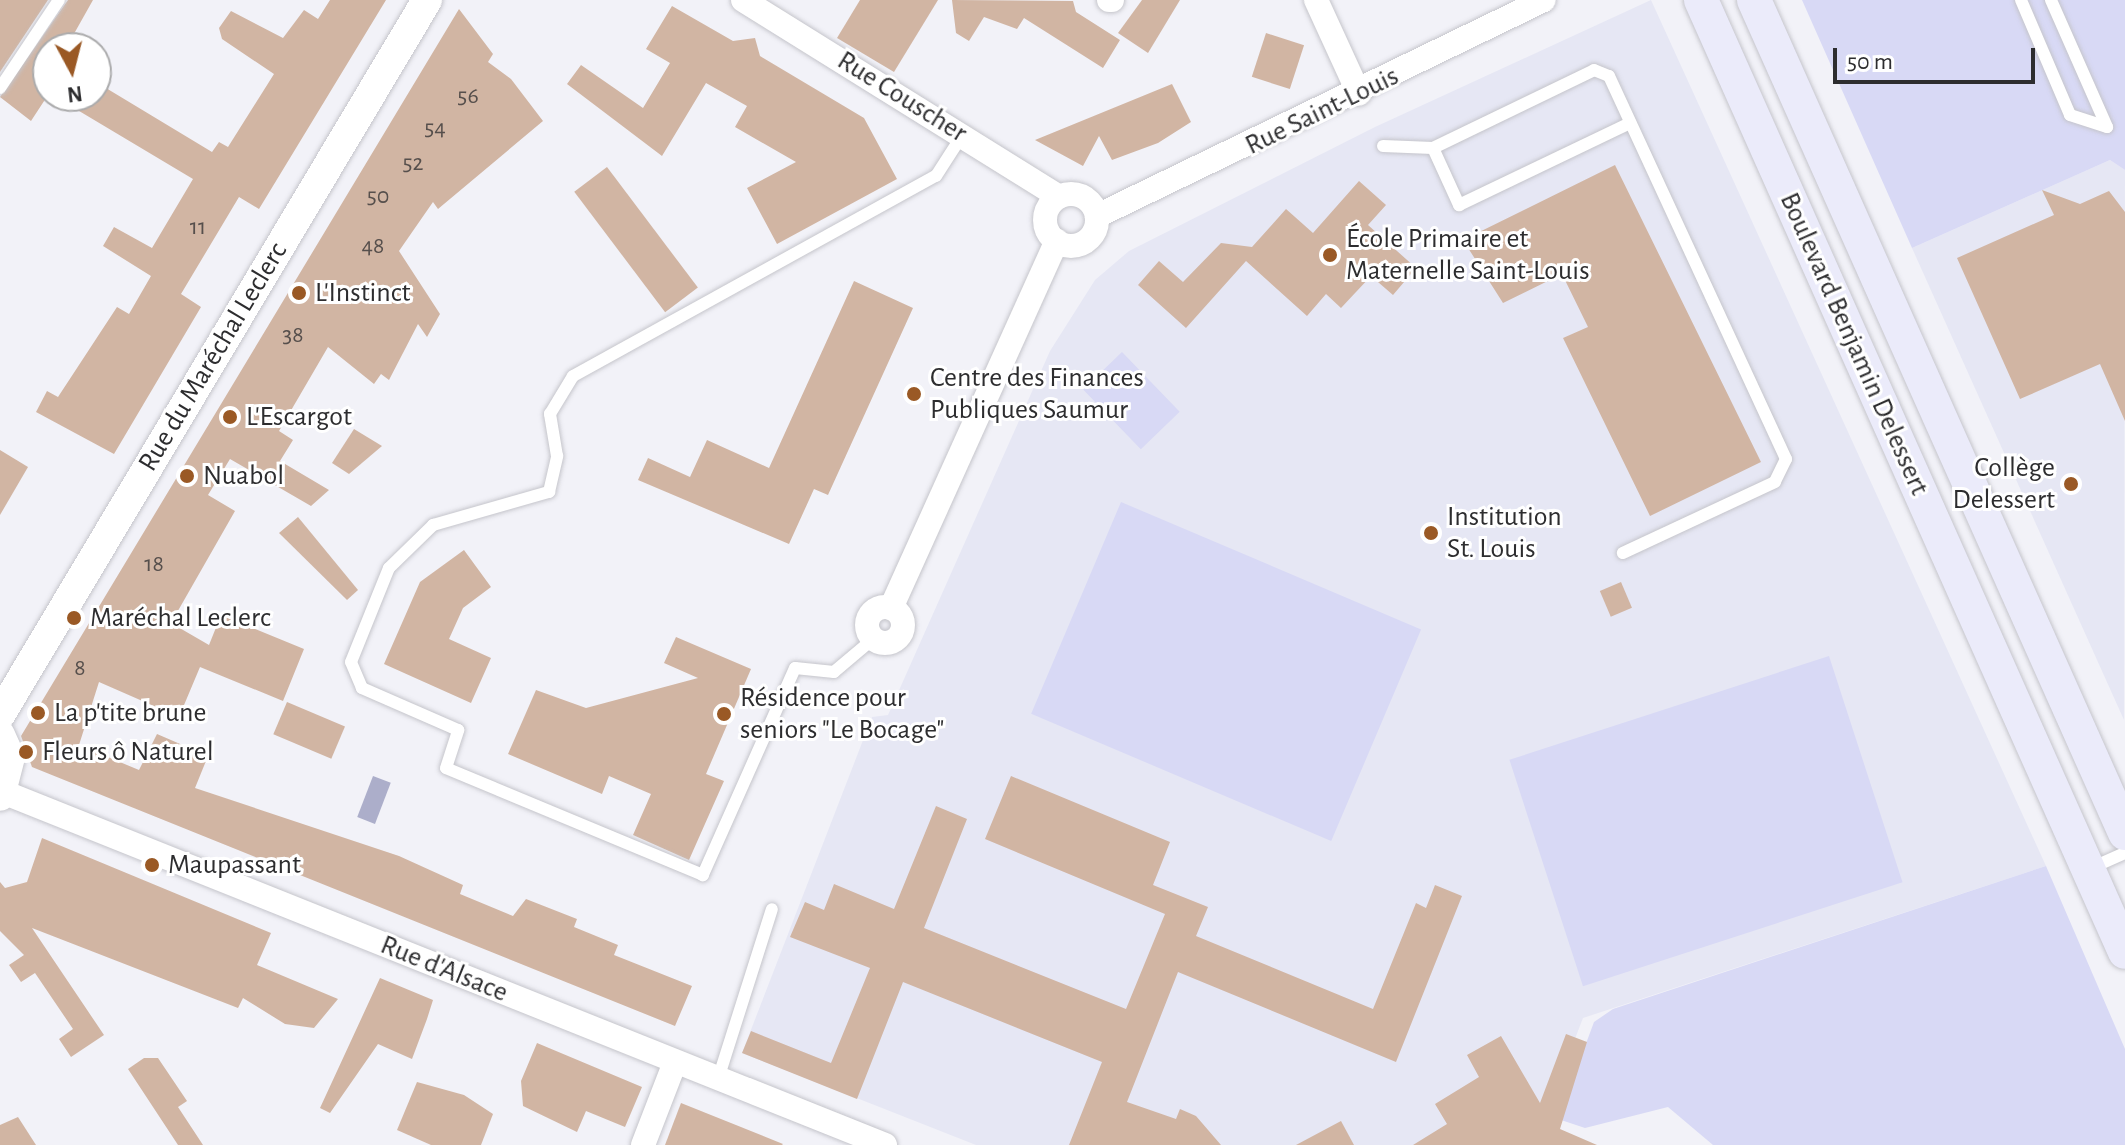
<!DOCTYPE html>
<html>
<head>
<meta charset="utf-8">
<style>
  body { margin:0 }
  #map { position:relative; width:2125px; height:1145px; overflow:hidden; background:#f2f2f8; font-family:"Alegreya Sans",sans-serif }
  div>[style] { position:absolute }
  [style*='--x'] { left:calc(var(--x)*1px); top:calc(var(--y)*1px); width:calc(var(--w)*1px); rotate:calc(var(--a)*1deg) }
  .built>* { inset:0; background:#e6e7f4 }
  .green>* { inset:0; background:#d8d9f5; transform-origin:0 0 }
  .water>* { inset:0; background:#acaeca; transform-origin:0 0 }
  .building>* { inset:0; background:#d1b5a3; transform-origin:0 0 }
  .roads { filter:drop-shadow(0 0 2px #c5c5cb) drop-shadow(0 0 2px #c5c5cb) }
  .service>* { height:12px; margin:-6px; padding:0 6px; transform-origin:6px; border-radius:6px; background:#fff }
  .minor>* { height:24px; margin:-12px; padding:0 12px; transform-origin:12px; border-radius:12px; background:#fff }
  .minor>.ring { margin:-12px; padding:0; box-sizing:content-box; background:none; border:24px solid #fff; border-radius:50% }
  .tertiary>* { height:30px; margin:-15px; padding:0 15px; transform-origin:15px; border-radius:15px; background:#fff }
  .secondary>* { height:34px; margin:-17px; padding:0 17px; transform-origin:17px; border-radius:17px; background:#ebebfa }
  .dots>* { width:22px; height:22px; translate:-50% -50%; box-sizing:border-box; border:4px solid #fff; border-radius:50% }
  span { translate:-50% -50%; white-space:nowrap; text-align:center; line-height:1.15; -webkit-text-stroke:6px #fff; paint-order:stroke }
  .number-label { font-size:24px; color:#564f4c }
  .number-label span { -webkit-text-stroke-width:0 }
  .street-label { font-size:28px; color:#2d2d2f }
  .poi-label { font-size:28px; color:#2d2d2f }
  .left { translate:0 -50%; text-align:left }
  .right { translate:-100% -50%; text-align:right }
  .north { position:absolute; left:32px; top:32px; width:80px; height:80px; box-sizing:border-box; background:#fff; border:2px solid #ababac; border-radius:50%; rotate:173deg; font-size:22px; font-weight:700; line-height:32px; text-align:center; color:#2d2d2f }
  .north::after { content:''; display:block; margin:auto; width:28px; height:36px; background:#9a5925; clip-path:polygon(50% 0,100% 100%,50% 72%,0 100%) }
  .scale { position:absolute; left:1833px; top:48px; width:202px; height:36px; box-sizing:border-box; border:4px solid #2d2d2f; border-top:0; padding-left:10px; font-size:24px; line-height:28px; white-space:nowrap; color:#2d2d2f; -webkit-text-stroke:6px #fff; paint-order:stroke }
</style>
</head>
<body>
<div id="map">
  <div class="built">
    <div style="clip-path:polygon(1651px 0,2046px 866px,1583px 1018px,1534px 1145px,976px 1145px,742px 1053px,872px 717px,888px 715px,1050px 351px,1095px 280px,1129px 251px,1375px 127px)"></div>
    <div style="clip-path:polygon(2110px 160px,2125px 170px,2124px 720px,1912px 248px)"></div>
  </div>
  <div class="green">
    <div style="clip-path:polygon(1802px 0,2125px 0,2125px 170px,2110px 160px,1912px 248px)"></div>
    <div style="left:1122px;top:352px;width:83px;height:54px;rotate:46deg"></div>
    <div style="left:1121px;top:502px;width:326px;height:230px;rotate:23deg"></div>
    <div style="left:1829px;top:656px;width:238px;height:336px;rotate:72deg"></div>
    <div style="clip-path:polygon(2046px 866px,2125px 1049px,2125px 1145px,1713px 1145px,1668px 1107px,1585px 1128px,1558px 1119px,1594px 1022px,1613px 1009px)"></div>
  </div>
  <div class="water">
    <div style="left:373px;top:776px;width:19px;height:44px;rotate:21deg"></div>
  </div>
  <div class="building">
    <div style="clip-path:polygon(0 0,48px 0,0 72px)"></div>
    <div style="clip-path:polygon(68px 0,93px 0,66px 48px,48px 48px,48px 95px,31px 121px,0 97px)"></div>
    <div style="clip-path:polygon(330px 0,386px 0,259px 209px,239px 197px,181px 294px,201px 307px,114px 454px,36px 412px,47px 391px,58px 397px,117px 307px,129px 314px,151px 276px,103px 246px,114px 227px,152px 248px,193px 179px,54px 96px,96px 96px,96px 82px,212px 152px,219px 142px,228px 147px,274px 74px,222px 39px,219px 28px,231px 11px,283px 38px,304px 10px,318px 19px)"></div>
    <div style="clip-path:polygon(860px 0,938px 0,894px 72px,837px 38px)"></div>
    <div style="clip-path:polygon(952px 0,1073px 1px,1076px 12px,1120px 40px,1103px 68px,1024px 18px,1017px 29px,984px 17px,969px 41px,956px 33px)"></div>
    <div style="clip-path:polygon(1142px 0,1180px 0,1148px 53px,1118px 33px)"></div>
    <div style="clip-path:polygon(672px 6px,733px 41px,755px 38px,760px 56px,864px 118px,897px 179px,777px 244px,747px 188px,796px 162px,735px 127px,747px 106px,706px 83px,662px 156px,567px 84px,581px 65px,643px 108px,670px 63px,646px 49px)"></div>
    <div style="clip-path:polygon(459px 9px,493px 54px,488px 62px,511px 79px,543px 121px,438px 209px,433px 202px,399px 251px,440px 314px,427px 337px,418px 324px,389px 380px,381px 374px,374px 384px,328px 347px,279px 431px,293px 440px,280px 461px,329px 490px,311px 506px,230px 459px,208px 495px,235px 511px,171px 623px,209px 645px,221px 615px,304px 649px,283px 701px,200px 667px,179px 717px,99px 682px,79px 745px,139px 770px,157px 734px,208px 756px,195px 788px,399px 856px,463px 885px,460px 894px,513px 916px,526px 899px,577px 919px,574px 927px,618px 945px,614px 955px,692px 986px,675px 1026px,32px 767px,21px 736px)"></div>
    <div style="left:1266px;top:33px;width:40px;height:46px;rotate:18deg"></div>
    <div style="clip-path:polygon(1172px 84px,1191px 122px,1158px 143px,1112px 160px,1099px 136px,1083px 166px,1035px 140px)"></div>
    <div style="clip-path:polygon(1615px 165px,1761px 462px,1650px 516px,1563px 338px,1588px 327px,1562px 274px,1503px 303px,1463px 240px)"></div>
    <div style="left:607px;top:167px;width:151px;height:41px;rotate:53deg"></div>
    <div style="clip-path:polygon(1359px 181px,1386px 205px,1368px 225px,1416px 268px,1393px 295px,1371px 276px,1341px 308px,1326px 294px,1307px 316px,1246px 261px,1186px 328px,1138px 285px,1159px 261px,1183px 282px,1221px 243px,1252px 247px,1286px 209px,1313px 233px)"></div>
    <div style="clip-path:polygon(2042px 190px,2080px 204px,2109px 191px,2125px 212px,2125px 421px,2100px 364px,2020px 399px,1957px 258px,2054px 215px)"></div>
    <div style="clip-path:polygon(854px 281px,913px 308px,828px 495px,814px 489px,789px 544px,638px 480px,648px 458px,690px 477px,707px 440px,769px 468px)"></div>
    <div style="clip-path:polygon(354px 429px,382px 446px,349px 474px,332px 463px)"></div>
    <div style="clip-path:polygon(0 450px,28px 467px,0 515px)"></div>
    <div style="clip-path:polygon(298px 517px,358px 590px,347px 600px,279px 533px)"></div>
    <div style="clip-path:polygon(464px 550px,491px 587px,463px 608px,449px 639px,491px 658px,471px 703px,384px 664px,420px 582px)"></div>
    <div style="left:1621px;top:582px;width:28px;height:23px;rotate:67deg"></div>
    <div style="clip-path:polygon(676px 637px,751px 669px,706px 774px,724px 781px,689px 860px,633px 835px,651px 794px,609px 776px,602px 794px,508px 754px,536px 690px,586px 708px,698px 678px,664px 663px)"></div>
    <div style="left:287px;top:702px;width:63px;height:35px;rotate:23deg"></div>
    <div style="clip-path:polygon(1011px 776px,1170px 842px,1153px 885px,1208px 907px,1196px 936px,1373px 1009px,1416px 903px,1426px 908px,1435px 885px,1462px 896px,1396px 1062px,1178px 972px,1127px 1102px,1176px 1119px,1180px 1109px,1196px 1116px,1221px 1145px,1069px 1145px,1102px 1062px,903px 982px,857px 1099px,742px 1053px,751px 1031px,831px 1063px,870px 968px,790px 937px,805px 902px,824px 910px,834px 884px,894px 909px,936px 806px,967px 819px,924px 928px,1126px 1009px,1165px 914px,985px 839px)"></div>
    <div style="clip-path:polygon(42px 838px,271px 933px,257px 965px,338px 999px,314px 1028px,285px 1024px,243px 998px,238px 1008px,32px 928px,104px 1035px,71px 1057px,59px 1039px,73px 1029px,35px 973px,21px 982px,9px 965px,24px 955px,0 931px,0 882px,5px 888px,27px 882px)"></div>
    <div style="clip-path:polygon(380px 978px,433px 1000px,427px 1019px,412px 1059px,378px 1044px,330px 1113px,320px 1108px)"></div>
    <div style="clip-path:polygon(1566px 1034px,1587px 1042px,1560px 1129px,1597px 1145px,1413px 1145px,1447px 1124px,1435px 1104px,1479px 1077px,1467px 1055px,1501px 1036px,1540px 1103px)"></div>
    <div style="clip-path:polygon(537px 1043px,642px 1087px,625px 1127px,586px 1111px,577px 1132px,523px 1106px,521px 1081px)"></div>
    <div style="clip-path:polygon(144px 1058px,158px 1058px,187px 1101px,178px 1107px,203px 1145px,178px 1145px,128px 1069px)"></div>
    <div style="clip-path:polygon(417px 1082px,464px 1095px,493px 1114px,481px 1145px,431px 1145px,397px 1130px)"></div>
    <div style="clip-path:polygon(681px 1103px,783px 1144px,782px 1145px,665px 1145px)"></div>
    <div style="clip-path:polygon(18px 1117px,36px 1145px,0 1145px,0 1125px)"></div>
    <div style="clip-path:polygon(1341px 1121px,1354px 1145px,1296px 1145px)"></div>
  </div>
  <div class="roads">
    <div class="service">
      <div style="--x:2021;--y:0;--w:125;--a:66.9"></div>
      <div style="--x:2070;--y:115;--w:39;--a:18"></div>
      <div style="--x:2107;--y:127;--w:139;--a:-113.8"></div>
      <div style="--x:0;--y:88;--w:106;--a:-56.2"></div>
      <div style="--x:1383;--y:146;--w:50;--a:2.3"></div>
      <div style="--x:1433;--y:148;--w:179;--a:-25.8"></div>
      <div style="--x:1594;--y:70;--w:16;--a:22"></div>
      <div style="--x:1609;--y:76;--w:422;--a:65.2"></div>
      <div style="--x:1786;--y:459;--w:25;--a:116"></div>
      <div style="--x:1775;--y:482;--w:168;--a:155"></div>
      <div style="--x:1433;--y:148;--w:63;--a:65.5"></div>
      <div style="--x:1459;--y:205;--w:190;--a:-25.6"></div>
      <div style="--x:873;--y:639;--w:51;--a:139.8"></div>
      <div style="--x:834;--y:672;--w:39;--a:-174"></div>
      <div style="--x:795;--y:668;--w:227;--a:114"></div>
      <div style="--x:703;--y:875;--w:278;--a:-157.4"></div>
      <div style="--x:446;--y:768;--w:40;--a:-72"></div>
      <div style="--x:458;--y:730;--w:105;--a:-156.4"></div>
      <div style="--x:362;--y:688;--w:28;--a:-113"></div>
      <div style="--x:351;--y:662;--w:101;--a:-68"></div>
      <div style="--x:389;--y:568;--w:62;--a:-44.3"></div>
      <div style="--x:433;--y:525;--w:121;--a:-15.9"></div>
      <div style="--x:549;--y:492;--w:37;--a:-77"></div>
      <div style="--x:557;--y:456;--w:43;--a:-99.5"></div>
      <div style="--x:550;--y:414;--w:44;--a:-58.8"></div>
      <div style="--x:573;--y:376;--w:414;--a:-28.9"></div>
      <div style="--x:936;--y:176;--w:50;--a:-57.3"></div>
      <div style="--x:2091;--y:868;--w:37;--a:-24"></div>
      <div style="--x:718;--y:1079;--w:178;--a:-72.4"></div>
    </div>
    <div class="minor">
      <div style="--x:743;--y:0;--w:372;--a:31.9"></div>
      <div style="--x:1109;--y:0;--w:3;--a:0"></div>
      <div style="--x:1316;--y:0;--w:103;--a:65.4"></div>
      <div class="ring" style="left:1045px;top:194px;width:28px;height:28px"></div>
      <div style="--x:1097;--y:216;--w:496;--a:-25.8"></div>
      <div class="ring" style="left:867px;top:607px;width:12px;height:12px"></div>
      <div style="--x:891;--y:608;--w:403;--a:-65.7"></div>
      <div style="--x:3;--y:792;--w:950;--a:21.81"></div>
      <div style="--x:643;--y:1145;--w:89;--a:-68.9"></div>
    </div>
    <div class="tertiary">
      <div style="--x:0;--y:715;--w:833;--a:-59.15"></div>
      <div style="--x:0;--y:735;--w:24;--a:66"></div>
      <div style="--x:10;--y:757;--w:40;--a:104.4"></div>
    </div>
    <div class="secondary">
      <div style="--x:1701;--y:0;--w:1042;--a:65.99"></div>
      <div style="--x:1754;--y:0;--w:912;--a:65.99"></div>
    </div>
  </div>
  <div class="dots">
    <div style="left:1330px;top:255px;background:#9a5925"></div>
    <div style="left:299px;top:293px;background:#9a5925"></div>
    <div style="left:914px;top:394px;background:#9a5925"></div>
    <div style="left:230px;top:417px;background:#9a5925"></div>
    <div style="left:187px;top:476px;background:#9a5925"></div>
    <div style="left:2071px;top:484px;background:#9a5925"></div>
    <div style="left:1431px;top:533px;background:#9a5925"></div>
    <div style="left:74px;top:618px;background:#9a5925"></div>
    <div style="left:38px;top:713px;background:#9a5925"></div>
    <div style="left:724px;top:714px;background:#9a5925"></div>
    <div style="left:26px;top:752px;background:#9a5925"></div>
    <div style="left:152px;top:865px;background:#9a5925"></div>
  </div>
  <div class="number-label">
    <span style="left:468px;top:97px">56</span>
    <span style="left:435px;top:129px">54</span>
    <span style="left:413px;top:164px">52</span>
    <span style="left:378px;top:197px">50</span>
    <span style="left:198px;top:228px">11</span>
    <span style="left:373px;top:247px">48</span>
    <span style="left:293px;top:336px">38</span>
    <span style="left:154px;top:565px">18</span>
    <span style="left:80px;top:669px">8</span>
  </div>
  <div class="street-label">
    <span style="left:902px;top:97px;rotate:32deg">Rue Couscher</span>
    <span style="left:1322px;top:111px;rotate:-26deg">Rue Saint-Louis</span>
    <span style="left:1854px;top:344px;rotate:66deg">Boulevard Benjamin Delessert</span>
    <span style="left:213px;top:357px;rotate:-59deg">Rue du Maréchal Leclerc</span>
    <span style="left:444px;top:969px;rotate:22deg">Rue d'Alsace</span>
  </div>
  <div class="poi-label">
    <span class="left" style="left:1346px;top:255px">École Primaire et<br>Maternelle Saint-Louis</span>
    <span class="left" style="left:315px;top:293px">L'Instinct</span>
    <span class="left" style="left:930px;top:394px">Centre des Finances<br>Publiques Saumur</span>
    <span class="left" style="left:246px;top:417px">L'Escargot</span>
    <span class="right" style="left:2055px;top:484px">Collège<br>Delessert</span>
    <span class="left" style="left:203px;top:476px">Nuabol</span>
    <span class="left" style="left:1447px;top:533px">Institution<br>St. Louis</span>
    <span class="left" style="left:90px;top:618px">Maréchal Leclerc</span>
    <span class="left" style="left:740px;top:714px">Résidence pour<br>seniors "Le Bocage"</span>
    <span class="left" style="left:54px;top:713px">La p'tite brune</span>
    <span class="left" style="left:42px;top:752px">Fleurs ô Naturel</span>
    <span class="left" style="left:168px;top:865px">Maupassant</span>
  </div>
  <div class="north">N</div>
  <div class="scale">50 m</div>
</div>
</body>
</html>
